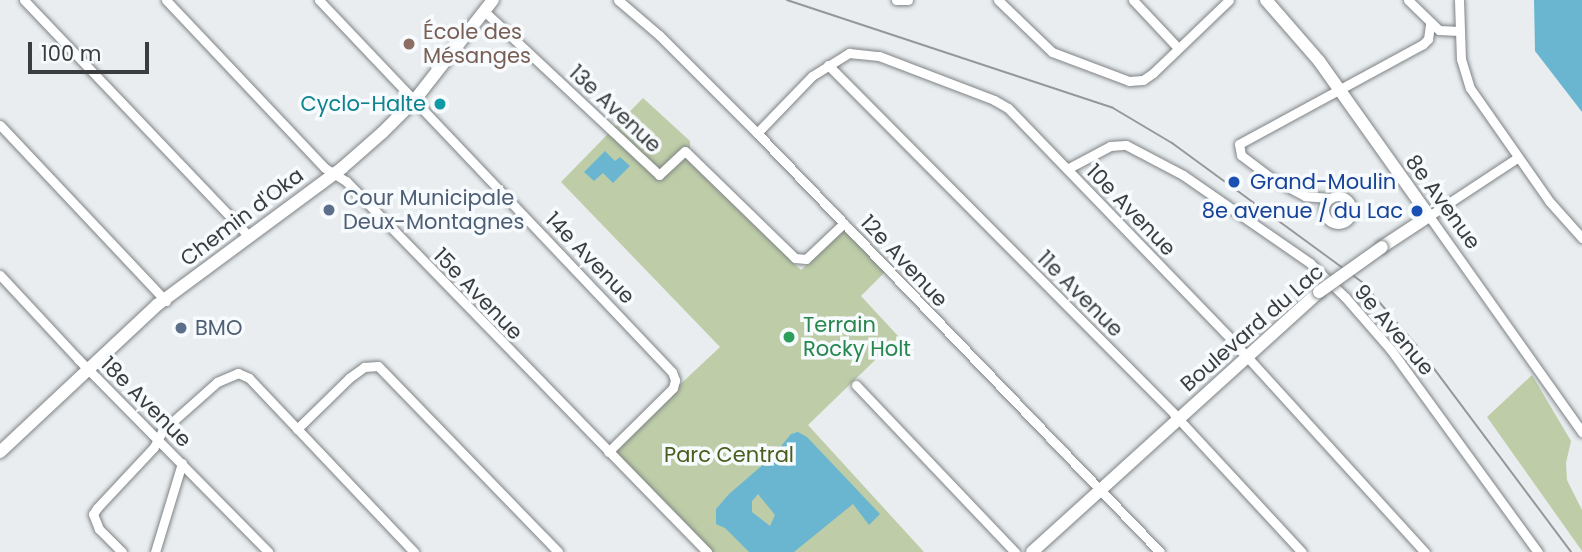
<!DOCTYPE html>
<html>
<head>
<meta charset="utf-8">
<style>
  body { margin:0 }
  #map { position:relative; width:1582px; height:552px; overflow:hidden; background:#e9edf0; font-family:Poppins,sans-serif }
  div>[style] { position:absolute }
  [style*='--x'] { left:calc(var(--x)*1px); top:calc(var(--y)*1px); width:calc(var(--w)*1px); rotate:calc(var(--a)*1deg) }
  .green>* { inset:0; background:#becda7 }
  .water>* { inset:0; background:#6ab6d1 }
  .roads { filter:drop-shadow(0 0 2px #7f8385) drop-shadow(0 0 2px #7f8385) }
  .street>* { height:9px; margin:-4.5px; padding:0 4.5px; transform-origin:4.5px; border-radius:4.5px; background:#fff }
  .street>.ring { margin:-4.5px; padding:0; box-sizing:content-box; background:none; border:9px solid #fff; border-radius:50% }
  .secondary>* { height:12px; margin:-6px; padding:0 6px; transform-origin:6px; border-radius:6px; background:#fff }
  .tram>* { height:2px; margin:-1px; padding:0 1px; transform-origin:1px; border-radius:1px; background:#959799 }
  .bridges { filter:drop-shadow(0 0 2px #7f8385) drop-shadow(0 0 2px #7f8385) }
  .secondary-bridge>* { height:12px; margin:-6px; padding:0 6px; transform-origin:6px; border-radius:6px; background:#fff }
  .dots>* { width:19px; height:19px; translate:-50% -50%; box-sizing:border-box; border:4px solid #f7fbfd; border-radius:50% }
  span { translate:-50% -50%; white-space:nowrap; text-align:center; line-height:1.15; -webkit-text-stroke:7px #f7fbfd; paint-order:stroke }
  .education-label { font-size:21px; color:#785e54 }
  .left { translate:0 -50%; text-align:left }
  .culture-label { font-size:21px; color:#0d838f }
  .right { translate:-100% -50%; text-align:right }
  .street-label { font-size:21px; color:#3b3c3d }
  .transit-label { font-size:21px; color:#164399 }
  .service-label { font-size:21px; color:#4e5e75 }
  .leisure-label { font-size:21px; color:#27864d }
  .park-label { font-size:21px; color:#495d1d }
  .scale { position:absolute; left:28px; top:42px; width:121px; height:32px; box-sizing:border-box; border:4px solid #3b3c3d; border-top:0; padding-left:9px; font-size:21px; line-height:24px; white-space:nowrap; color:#3b3c3d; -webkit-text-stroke:5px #f7fbfd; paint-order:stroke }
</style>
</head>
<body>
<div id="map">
  <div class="green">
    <div style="clip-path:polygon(643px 98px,690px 141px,690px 163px,801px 270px,844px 229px,885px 272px,861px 296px,899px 337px,808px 425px,924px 552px,707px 552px,608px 452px,720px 347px,561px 182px)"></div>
    <div style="clip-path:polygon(1532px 375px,1571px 441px,1566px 463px,1567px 480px,1582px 510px,1582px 551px,1487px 417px)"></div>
  </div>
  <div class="water">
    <div style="clip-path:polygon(1534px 0,1582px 0,1582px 112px,1535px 51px)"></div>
    <div style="clip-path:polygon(605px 151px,615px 161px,620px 157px,630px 166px,613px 183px,603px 173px,594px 181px,584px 172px)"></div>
    <div style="clip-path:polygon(evenodd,798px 432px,807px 437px,880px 514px,869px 525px,853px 504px,794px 552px,749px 552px,725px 528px,716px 524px,716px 509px,729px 494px,773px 456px,791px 434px,798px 432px,758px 494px,775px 515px,770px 526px,752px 512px,752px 501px,758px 494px)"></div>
  </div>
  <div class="roads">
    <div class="street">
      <div style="--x:24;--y:0;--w:326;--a:46.4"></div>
      <div style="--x:166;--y:0;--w:231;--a:46.6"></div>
      <div style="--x:325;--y:168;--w:25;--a:32"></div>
      <div style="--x:346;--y:181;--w:518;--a:45.78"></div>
      <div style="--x:319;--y:0;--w:513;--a:46.5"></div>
      <div style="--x:672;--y:372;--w:9;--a:69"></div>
      <div style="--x:675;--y:380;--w:8;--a:104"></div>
      <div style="--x:673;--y:388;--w:91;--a:135.4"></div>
      <div style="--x:618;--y:0;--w:54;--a:40.5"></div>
      <div style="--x:659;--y:35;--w:139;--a:45"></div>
      <div style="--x:757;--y:133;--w:581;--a:46.12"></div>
      <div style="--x:896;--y:0;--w:12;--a:0"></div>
      <div style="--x:998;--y:0;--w:75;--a:43.9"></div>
      <div style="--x:1052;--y:52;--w:82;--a:20.6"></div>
      <div style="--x:1129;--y:81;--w:14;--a:-4"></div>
      <div style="--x:1143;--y:80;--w:12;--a:-35"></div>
      <div style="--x:1153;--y:73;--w:105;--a:-43.8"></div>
      <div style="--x:1133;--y:0;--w:66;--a:46.8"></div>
      <div style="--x:1408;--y:0;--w:43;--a:44.1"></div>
      <div style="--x:1439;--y:30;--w:20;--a:3"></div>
      <div style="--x:1459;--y:0;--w:59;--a:88.1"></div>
      <div style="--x:1461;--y:59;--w:30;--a:73"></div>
      <div style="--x:1470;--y:88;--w:138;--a:55"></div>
      <div style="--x:1549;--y:201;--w:50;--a:48.3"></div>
      <div style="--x:484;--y:11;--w:240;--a:43.1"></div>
      <div style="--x:659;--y:175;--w:35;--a:-43"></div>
      <div style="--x:685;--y:151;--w:153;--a:44.2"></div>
      <div style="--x:795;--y:258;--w:11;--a:5"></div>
      <div style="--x:806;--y:259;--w:52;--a:-43.5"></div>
      <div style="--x:828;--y:65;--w:491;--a:45.2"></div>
      <div style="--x:1174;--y:414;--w:188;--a:47.2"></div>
      <div style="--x:0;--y:125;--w:242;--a:46.7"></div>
      <div style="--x:757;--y:133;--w:79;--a:-46"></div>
      <div style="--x:812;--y:76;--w:44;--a:-31.9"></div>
      <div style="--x:849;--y:53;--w:30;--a:6"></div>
      <div style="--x:879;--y:56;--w:123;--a:20.9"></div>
      <div style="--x:994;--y:100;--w:16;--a:30"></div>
      <div style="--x:1008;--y:108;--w:320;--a:46"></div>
      <div style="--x:1230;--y:338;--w:290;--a:47.7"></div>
      <div style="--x:1517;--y:158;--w:105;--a:146.6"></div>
      <div style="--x:1429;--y:216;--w:265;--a:54.7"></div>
      <div style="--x:1067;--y:169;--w:49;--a:-28.1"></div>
      <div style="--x:1110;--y:146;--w:16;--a:-4"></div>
      <div style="--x:1126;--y:145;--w:64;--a:27.8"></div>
      <div style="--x:1183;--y:175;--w:155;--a:34.7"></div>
      <div style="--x:1310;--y:263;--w:49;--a:44.2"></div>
      <div style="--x:1345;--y:297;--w:70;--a:49"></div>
      <div style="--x:1391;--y:350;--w:250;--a:54"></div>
      <div class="ring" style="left:1324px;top:196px;width:19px;height:19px"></div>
      <div style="--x:1331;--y:198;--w:26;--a:-176"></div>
      <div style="--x:1305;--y:196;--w:40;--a:-152"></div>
      <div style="--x:1270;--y:177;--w:36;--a:-143"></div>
      <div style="--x:1241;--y:155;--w:11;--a:-100"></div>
      <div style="--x:1239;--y:144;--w:209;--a:-28.5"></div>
      <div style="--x:1423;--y:44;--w:7;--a:-45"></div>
      <div style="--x:1428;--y:39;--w:15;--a:-82"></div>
      <div style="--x:0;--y:275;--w:115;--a:47.1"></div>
      <div style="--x:78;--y:359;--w:271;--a:45.4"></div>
      <div style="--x:856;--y:385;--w:231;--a:46.4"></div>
      <div style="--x:297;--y:429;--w:73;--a:-44.4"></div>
      <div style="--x:349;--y:378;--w:19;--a:-36"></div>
      <div style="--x:364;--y:367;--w:14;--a:-4"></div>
      <div style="--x:378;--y:366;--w:259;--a:45.9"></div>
      <div style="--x:122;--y:552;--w:33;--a:-135"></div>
      <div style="--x:99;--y:529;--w:16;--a:-112"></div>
      <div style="--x:93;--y:514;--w:7;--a:-56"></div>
      <div style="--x:97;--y:508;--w:83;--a:-46.9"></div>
      <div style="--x:154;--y:447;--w:18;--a:-63"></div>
      <div style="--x:162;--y:431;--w:74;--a:-41.7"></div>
      <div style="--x:217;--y:382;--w:23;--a:-23"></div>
      <div style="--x:238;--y:373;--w:12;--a:24"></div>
      <div style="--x:249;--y:378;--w:240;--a:46.5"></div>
      <div style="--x:155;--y:552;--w:93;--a:-73.1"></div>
    </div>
    <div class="secondary">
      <div style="--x:1266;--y:0;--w:81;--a:49"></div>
      <div style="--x:1319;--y:61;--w:190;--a:54.6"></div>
      <div style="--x:1429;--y:216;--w:56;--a:146.6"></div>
      <div style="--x:0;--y:452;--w:215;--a:-43.1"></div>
      <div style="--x:157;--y:305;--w:230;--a:-36.5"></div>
      <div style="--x:342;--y:168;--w:53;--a:-41.2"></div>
      <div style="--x:382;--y:133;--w:45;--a:-45"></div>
      <div style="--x:414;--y:101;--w:128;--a:-52"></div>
      <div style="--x:1032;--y:552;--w:387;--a:-42.2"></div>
    </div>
  </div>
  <div class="tram">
    <div style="--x:787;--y:0;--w:343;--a:18.3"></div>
    <div style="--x:1113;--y:108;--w:69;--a:30.7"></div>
    <div style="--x:1172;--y:143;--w:235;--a:36.2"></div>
    <div style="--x:1362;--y:282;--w:84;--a:49.3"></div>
    <div style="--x:1417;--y:346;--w:257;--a:53.2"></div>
  </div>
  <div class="bridges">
    <div class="secondary-bridge">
      <div style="--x:1319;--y:292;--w:77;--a:-35.5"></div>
    </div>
  </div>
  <div class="dots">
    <div style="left:409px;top:44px;background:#8d6e63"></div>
    <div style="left:440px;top:104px;background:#0f9aa8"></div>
    <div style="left:1234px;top:182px;background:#1a4fb4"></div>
    <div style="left:329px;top:210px;background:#5c6f8a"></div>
    <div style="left:1417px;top:211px;background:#1a4fb4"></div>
    <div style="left:181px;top:328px;background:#5c6f8a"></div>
    <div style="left:789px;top:337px;background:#2e9e5b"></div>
  </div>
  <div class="education-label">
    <span class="left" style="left:423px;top:44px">École des<br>Mésanges</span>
  </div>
  <div class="culture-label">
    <span class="right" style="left:426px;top:104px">Cyclo-Halte</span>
  </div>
  <div class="street-label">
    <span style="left:615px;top:109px;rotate:43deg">13e Avenue</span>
    <span style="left:1443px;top:202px;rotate:54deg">8e Avenue</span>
    <span style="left:1131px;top:210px;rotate:46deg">10e Avenue</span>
    <span style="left:242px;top:217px;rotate:-37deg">Chemin d'Oka</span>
    <span style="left:590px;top:258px;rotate:46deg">14e Avenue</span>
    <span style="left:904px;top:261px;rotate:47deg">12e Avenue</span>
    <span style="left:478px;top:294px;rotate:46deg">15e Avenue</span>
    <span style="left:1080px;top:294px;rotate:45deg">11e Avenue</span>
    <span style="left:1252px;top:328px;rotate:-41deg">Boulevard du Lac</span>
    <span style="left:1394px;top:330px;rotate:50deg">9e Avenue</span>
    <span style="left:146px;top:402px;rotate:45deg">18e Avenue</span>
  </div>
  <div class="transit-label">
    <span class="left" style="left:1250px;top:182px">Grand-Moulin</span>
    <span class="right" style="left:1403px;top:211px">8e avenue / du Lac</span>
  </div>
  <div class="service-label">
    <span class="left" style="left:343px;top:210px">Cour Municipale<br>Deux-Montagnes</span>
    <span class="left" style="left:195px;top:328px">BMO</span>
  </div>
  <div class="leisure-label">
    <span class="left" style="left:803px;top:337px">Terrain<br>Rocky Holt</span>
  </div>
  <div class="park-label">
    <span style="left:729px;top:455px">Parc Central</span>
  </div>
  <div class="scale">100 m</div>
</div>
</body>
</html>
